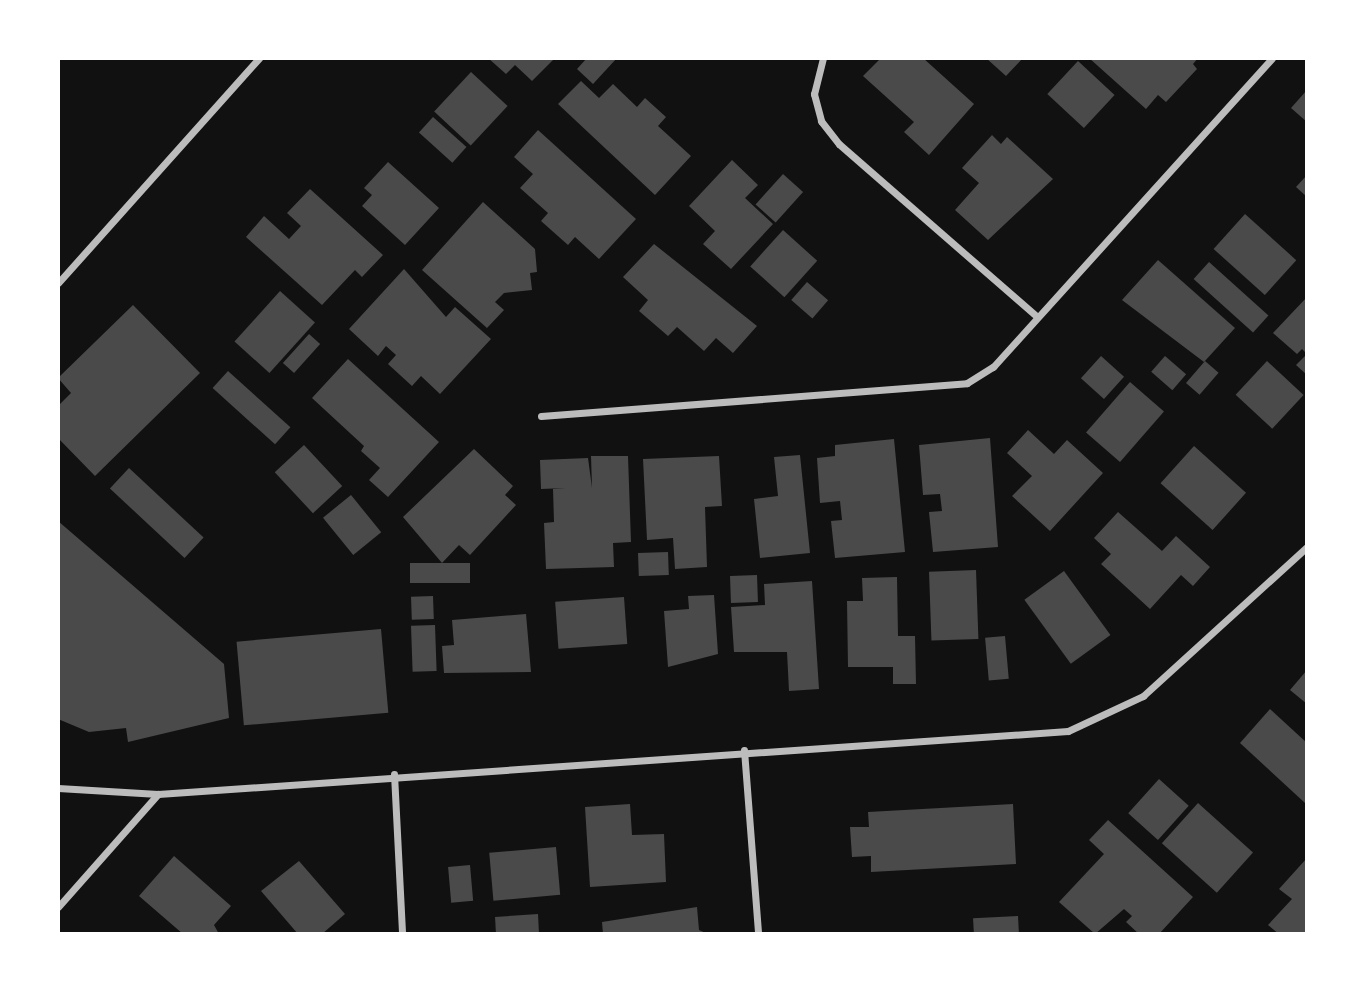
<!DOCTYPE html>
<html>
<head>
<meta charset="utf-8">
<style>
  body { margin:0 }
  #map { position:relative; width:1365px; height:992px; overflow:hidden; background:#111; font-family:Overpass,sans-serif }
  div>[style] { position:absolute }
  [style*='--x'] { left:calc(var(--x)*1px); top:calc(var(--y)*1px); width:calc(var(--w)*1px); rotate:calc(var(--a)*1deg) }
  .building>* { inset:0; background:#4a4a4a; transform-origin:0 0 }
  .minor>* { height:7px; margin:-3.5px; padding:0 3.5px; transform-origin:3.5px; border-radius:3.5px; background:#bcbcbc }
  span { translate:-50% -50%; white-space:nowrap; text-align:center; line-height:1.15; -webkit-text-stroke:5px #fff; paint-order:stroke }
  .frame { position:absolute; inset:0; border:60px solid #fff; pointer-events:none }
</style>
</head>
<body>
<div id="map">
  <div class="building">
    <div style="clip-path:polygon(488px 58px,555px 58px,532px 81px,515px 65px,506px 74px)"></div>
    <div style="clip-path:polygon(587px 58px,617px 58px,593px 84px,577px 69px)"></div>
    <div style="clip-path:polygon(881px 58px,923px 58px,974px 104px,929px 155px,904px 132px,914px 122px,863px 76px)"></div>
    <div style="clip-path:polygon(986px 58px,1023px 58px,1006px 76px)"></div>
    <div style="clip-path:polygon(1089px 58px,1198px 58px,1193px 64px,1197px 69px,1166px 102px,1158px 95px,1146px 109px)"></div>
    <div style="left:1078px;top:61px;width:50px;height:45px;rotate:43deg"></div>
    <div style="left:471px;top:72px;width:50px;height:54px;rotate:43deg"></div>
    <div style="clip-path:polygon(581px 81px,599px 98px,613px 84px,637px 107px,645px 98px,666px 117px,658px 126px,691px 156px,655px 195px,558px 104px)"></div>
    <div style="clip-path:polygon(1307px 90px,1307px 122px,1291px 108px)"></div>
    <div style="left:433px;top:117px;width:45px;height:21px;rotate:42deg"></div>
    <div style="clip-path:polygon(538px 130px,636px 219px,599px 259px,575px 237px,568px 245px,541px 221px,548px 213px,520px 188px,533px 174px,514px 157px)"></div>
    <div style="clip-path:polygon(992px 135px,1001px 144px,1007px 137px,1053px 179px,988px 240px,955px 210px,979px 183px,962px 168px)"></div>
    <div style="clip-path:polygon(732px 160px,758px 185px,745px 198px,773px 224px,731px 269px,703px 244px,715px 231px,689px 206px)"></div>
    <div style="clip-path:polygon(388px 162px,439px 208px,405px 245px,362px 206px,372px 195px,364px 188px)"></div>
    <div style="left:783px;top:174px;width:27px;height:41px;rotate:42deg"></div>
    <div style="clip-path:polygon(1307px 175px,1307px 197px,1296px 187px)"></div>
    <div style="clip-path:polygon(310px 189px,383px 255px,362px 277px,355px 270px,322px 305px,246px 237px,264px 216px,289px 239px,301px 226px,287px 213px)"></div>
    <div style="clip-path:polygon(483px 202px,535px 249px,537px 272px,530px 273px,532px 290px,504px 293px,495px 302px,504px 310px,487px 328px,422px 270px)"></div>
    <div style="left:1245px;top:214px;width:69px;height:47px;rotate:42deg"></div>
    <div style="left:783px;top:230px;width:46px;height:49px;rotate:42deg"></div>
    <div style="clip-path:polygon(654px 244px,757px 326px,733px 353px,716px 338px,704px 351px,677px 327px,668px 336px,639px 311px,648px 300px,623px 277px)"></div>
    <div style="clip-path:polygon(1158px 260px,1235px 328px,1204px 362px,1122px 300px)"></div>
    <div style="left:1209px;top:262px;width:80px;height:23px;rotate:42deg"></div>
    <div style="clip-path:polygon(404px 269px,446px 317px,455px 307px,491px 339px,440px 394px,421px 376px,412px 386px,388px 364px,396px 355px,386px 346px,378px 356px,349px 329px)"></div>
    <div style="left:807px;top:282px;width:28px;height:24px;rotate:41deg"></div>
    <div style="left:280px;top:291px;width:47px;height:68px;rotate:42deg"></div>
    <div style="clip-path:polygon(1307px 297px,1307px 354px,1302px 349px,1297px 354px,1273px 333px)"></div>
    <div style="clip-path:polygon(133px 305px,200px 373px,95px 476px,58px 438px,58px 406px,71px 393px,58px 378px)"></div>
    <div style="left:309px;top:334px;width:15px;height:39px;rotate:42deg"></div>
    <div style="clip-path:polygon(1307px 354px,1307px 375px,1296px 365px)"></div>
    <div style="left:1101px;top:356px;width:31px;height:30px;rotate:42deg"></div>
    <div style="left:1165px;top:356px;width:28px;height:21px;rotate:41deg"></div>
    <div style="clip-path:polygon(348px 359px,439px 442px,388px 497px,369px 480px,380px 468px,361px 451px,364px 446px,312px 398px)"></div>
    <div style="left:1205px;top:361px;width:18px;height:29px;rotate:41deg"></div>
    <div style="left:1267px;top:361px;width:50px;height:46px;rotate:43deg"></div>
    <div style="left:228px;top:371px;width:84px;height:23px;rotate:42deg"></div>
    <div style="left:1130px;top:382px;width:45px;height:67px;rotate:41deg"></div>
    <div style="clip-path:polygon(1028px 430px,1054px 454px,1067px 440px,1103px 473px,1050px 531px,1012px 496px,1032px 476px,1007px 453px)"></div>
    <div style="clip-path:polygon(990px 438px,998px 547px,933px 552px,929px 512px,942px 511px,940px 494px,923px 495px,919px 445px)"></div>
    <div style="clip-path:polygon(894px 439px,905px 552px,835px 558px,831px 521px,842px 520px,840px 501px,820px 503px,817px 458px,835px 456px,835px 445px)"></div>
    <div style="left:304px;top:445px;width:56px;height:40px;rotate:47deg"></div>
    <div style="left:1194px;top:446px;width:70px;height:50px;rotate:42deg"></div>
    <div style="clip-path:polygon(474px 449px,513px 486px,505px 495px,516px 505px,470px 555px,459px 545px,442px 563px,403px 517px)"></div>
    <div style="clip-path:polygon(800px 455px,810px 553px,760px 558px,754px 499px,778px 496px,774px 457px)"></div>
    <div style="clip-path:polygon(591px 456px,628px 456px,631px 542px,613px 543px,614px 567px,546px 569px,544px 523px,554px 522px,553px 489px,566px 488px,541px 489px,540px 460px,588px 458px,592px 488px)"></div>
    <div style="clip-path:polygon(719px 456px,722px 506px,705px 507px,707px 567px,675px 569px,673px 538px,647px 540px,643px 459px)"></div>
    <div style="left:129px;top:468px;width:102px;height:28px;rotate:43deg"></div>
    <div style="left:351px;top:495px;width:48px;height:36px;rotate:51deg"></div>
    <div style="clip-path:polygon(1118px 512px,1162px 551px,1176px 536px,1210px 567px,1193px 586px,1181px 575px,1150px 609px,1101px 564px,1111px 554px,1094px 538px)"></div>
    <div style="clip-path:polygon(58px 521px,224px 664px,229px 718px,128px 742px,126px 728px,89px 732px,58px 719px)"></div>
    <div style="left:668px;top:552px;width:23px;height:30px;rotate:88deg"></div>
    <div style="left:470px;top:563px;width:20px;height:60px;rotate:90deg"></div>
    <div style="left:976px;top:570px;width:69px;height:47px;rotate:88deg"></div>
    <div style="left:1064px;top:571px;width:79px;height:49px;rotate:54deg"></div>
    <div style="left:757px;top:575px;width:27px;height:27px;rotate:88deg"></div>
    <div style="clip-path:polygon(897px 577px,898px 636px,915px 636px,916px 684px,893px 684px,893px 667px,848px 667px,847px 601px,863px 601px,862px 578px)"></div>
    <div style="clip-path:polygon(812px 581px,819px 689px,789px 691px,787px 652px,734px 652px,731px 607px,765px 605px,764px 584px)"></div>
    <div style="clip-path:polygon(714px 595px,718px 654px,668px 667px,664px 611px,689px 609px,688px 596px)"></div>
    <div style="left:433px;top:596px;width:23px;height:22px;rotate:88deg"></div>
    <div style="left:624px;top:597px;width:47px;height:69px;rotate:86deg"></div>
    <div style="clip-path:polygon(526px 614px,531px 672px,444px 673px,442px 646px,454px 645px,452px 620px)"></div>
    <div style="left:435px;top:625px;width:46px;height:24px;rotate:88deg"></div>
    <div style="left:381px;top:629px;width:84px;height:145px;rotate:85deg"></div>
    <div style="left:1005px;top:636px;width:43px;height:20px;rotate:85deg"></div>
    <div style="clip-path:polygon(1307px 670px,1307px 704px,1290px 690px)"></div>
    <div style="clip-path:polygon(1270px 709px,1307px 743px,1305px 803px,1240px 743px)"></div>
    <div style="left:1159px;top:779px;width:40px;height:46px;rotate:42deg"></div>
    <div style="left:1198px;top:803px;width:74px;height:54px;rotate:42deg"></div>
    <div style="clip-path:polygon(630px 804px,632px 835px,664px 834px,666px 882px,590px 887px,585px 807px)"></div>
    <div style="clip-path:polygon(1013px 804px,1016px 864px,871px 872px,871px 856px,852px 857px,850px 827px,869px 827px,868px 812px)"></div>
    <div style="clip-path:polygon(1108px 820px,1193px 897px,1159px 934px,1139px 934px,1126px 922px,1132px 916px,1124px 909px,1095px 934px,1059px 902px,1104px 854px,1089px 840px)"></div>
    <div style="left:556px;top:847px;width:48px;height:67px;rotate:85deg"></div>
    <div style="clip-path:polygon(174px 856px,231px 906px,214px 925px,219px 934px,183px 934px,139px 896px)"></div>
    <div style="clip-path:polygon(1307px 858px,1307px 934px,1279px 934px,1268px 925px,1292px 899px,1279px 889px)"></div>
    <div style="clip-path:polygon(299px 861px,345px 914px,322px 934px,298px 934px,261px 891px)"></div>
    <div style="left:470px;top:865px;width:36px;height:22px;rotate:85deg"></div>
    <div style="clip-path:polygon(697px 907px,699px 930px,708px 934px,603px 934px,602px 922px)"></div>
    <div style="clip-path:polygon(538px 914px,539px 934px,496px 934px,495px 917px)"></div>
    <div style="left:1018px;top:916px;width:18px;height:45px;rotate:87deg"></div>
  </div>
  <div class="minor">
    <div style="--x:823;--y:58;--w:37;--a:104"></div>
    <div style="--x:814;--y:94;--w:28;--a:75"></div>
    <div style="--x:821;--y:121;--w:29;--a:52"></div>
    <div style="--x:839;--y:144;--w:262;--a:41.1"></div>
    <div style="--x:58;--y:283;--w:302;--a:-48.2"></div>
    <div style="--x:541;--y:416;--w:427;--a:-4.4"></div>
    <div style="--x:967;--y:383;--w:31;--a:-32"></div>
    <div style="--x:993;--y:367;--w:416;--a:-47.9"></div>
    <div style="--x:744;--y:750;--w:185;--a:85.6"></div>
    <div style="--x:394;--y:774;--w:160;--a:87.1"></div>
    <div style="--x:58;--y:788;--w:100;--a:3.4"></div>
    <div style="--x:158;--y:794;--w:912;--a:-3.96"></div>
    <div style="--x:1068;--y:731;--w:83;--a:-25"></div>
    <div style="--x:1143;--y:696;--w:222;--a:-42.3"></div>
    <div style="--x:58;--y:907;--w:151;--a:-48.5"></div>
  </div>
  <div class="frame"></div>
</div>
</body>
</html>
